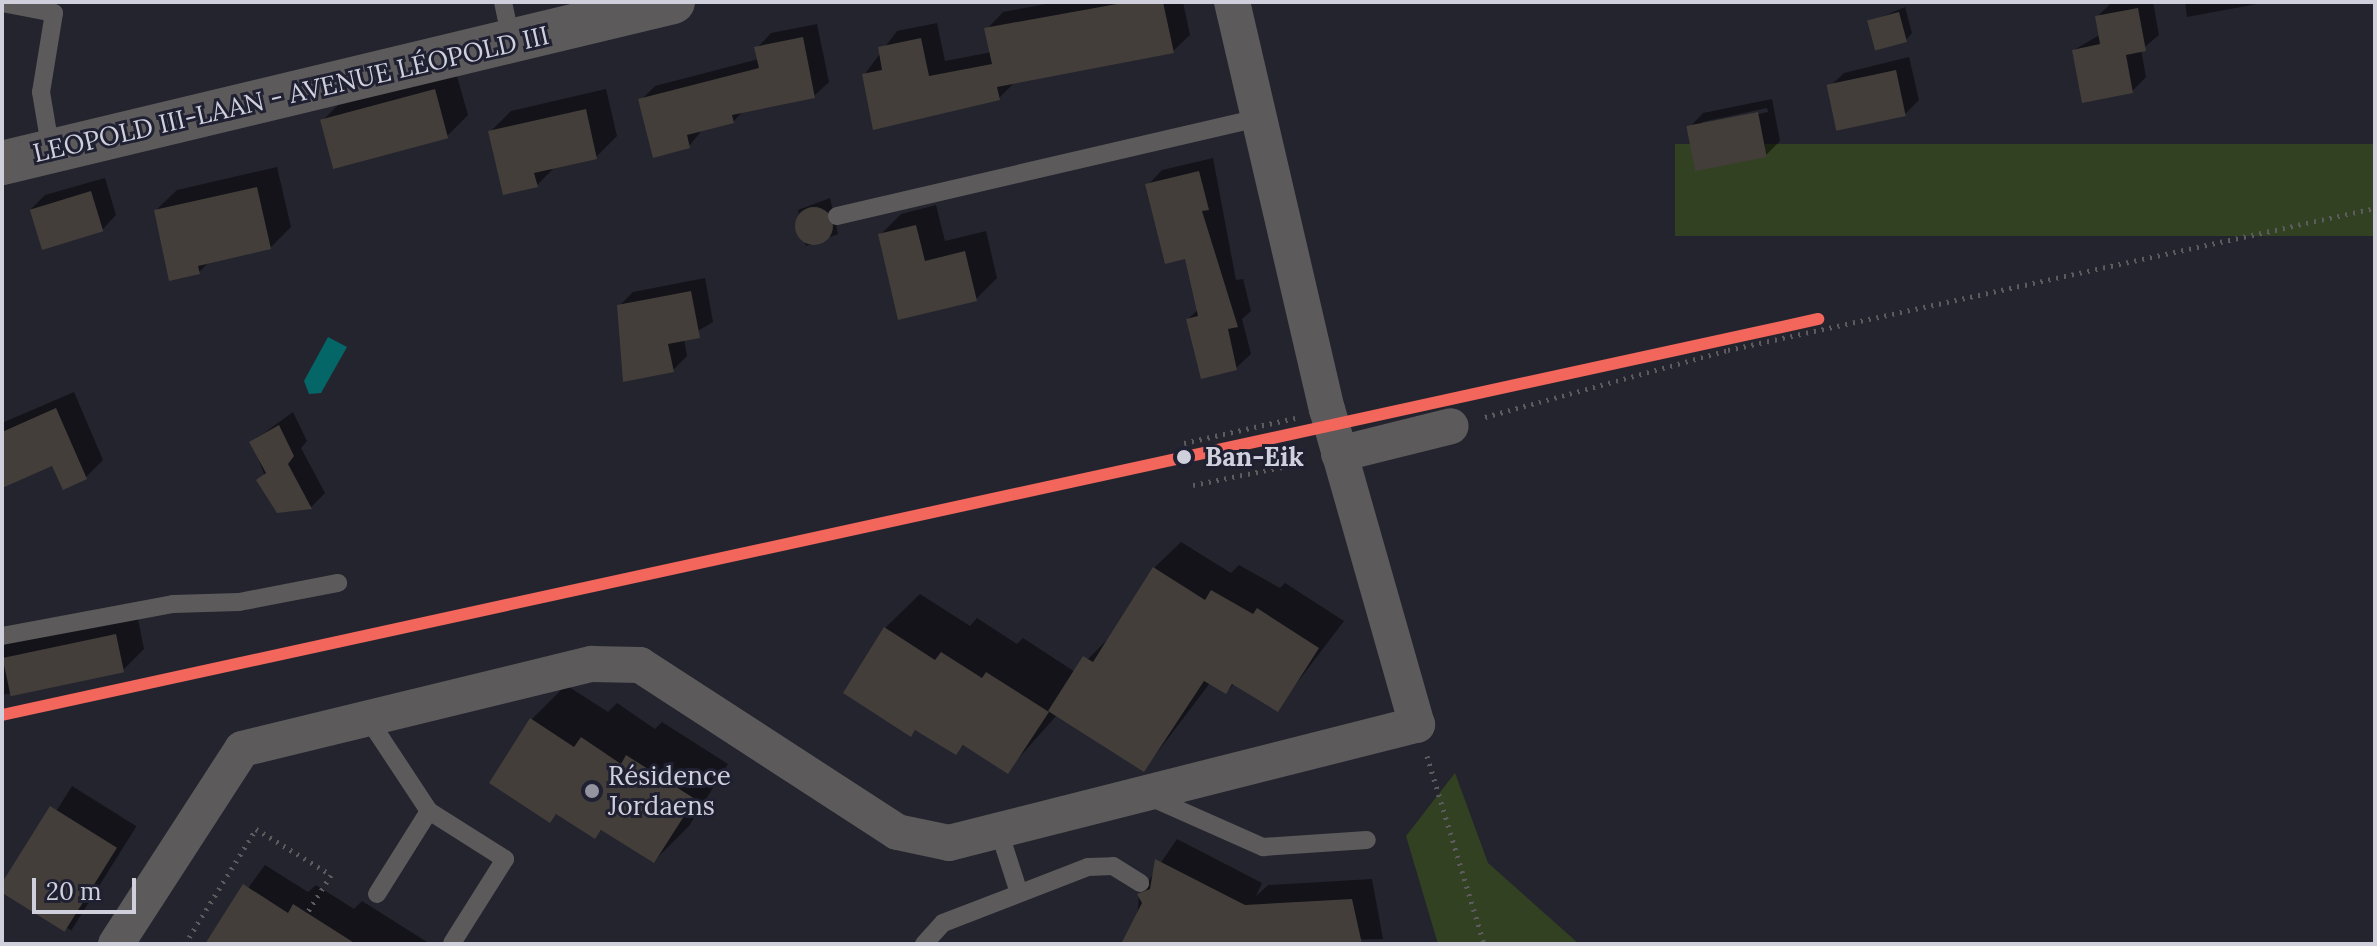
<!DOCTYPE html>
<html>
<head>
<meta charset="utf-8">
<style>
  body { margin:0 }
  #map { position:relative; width:2377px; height:946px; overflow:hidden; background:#24242f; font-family:Lora,serif }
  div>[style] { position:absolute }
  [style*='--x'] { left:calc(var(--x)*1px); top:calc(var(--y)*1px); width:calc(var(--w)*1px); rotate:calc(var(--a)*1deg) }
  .green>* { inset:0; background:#324121; transform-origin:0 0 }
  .water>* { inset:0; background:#046667 }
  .shadow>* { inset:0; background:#0007; transform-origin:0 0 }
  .building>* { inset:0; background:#433e39; transform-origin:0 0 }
  .round { border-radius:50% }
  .path>* { height:5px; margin-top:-2.5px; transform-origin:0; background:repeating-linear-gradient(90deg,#5d5b5e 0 2px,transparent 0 8px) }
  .service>* { height:18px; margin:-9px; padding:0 9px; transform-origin:9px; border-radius:9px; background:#5c5a5a }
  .minor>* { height:36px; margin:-18px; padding:0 18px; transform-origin:18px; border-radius:18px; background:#5c5a5a }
  .tertiary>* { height:44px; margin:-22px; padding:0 22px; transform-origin:22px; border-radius:22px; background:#5c5a5a }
  .tram-1>* { height:12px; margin:-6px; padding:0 6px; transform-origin:6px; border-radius:6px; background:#f3665b }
  .dots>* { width:22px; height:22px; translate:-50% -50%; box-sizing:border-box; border:4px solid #202033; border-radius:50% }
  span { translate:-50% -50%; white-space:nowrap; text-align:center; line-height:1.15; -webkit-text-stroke:6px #202033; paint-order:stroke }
  .street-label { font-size:26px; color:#cfd0dc }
  .stop-label { font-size:26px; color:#cfd0dc; font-weight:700 }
  .left { translate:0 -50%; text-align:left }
  .poi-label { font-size:26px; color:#cfd0dc }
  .frame { position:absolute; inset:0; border:4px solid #cfd0dc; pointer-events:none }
  .scale { position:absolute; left:32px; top:878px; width:104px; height:36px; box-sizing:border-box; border:4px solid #cfd0dc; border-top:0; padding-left:10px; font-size:24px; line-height:28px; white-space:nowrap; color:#cfd0dc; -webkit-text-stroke:6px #202033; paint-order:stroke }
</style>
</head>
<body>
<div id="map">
  <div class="green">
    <div style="left:2375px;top:144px;width:92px;height:700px;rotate:90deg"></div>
    <div style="clip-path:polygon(1455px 773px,1488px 863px,1579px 944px,1438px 944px,1406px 836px)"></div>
  </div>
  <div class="water">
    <div style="clip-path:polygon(328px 337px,347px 347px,321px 393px,309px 394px,304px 381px)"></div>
  </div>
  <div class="shadow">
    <div style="clip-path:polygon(1057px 2px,1183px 2px,1190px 35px,1173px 51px,1015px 82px,999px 98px,864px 75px,897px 31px,937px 23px,945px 61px,992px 52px,987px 29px,1003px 12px)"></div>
    <div style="clip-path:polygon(2112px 2px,2153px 2px,2159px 35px,2141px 50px,2146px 77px,2132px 91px,2074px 50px,2101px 34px,2097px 17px)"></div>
    <div style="clip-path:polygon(2185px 2px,2268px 2px,2187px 17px)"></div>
    <div style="clip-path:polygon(1905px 7px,1912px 33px,1906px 40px,1870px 22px)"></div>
    <div style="clip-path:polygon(817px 24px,829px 82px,814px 96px,744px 110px,733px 122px,703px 129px,689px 146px,641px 100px,655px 86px,759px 59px,757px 48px,771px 33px)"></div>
    <div style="clip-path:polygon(1909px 57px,1919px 100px,1905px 114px,1829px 87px,1844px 73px)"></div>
    <div style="clip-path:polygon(455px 69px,468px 115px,447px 136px,322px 121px,343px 100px)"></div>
    <div style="clip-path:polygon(606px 89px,617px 136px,596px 157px,555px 167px,537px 185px,490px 132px,511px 111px)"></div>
    <div style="clip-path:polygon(evenodd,1772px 99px,1780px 141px,1766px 155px,1689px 128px,1703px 113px,1772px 99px,1767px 108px,1768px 112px,1702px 126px,1702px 122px,1767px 108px)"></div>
    <div style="clip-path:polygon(1213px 158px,1236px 280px,1243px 279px,1251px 311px,1242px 319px,1251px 354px,1236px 368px,1188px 319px,1199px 309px,1187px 257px,1148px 185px,1162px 170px)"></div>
    <div style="clip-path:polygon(277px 167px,291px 227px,270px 248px,210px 261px,199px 272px,156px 210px,177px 190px)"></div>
    <div style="clip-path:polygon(105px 178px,116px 215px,102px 230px,31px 209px,45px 195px)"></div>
    <div style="clip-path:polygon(830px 198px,838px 234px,806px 246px,798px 210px)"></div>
    <div style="clip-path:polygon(936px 205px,945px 241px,986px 231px,997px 278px,976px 299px,880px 235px,901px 214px)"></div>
    <div style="clip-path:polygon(705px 278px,713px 322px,684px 339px,687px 356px,673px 370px,619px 306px,633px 292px)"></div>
    <div style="clip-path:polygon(74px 392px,103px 460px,85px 478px,53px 463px,2px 486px,2px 423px)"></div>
    <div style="clip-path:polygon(293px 412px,307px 441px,301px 448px,325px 493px,311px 507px,278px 511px,252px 442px)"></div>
    <div style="clip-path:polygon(1181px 542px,1231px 573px,1239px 565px,1280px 588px,1285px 583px,1344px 621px,1277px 709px,1235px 683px,1226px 692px,1210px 683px,1144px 770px,1057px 715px,1007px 771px,965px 744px,956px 753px,917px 729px,911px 734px,885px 628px,920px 594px,970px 626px,977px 618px,1017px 644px,1023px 638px,1075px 672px,1114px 633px,1154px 568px)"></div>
    <div style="clip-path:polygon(137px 614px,144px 649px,123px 670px,2px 695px,2px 642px)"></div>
    <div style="clip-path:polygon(566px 685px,608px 712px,617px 703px,655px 729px,662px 722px,728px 764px,689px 826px,654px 861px,603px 829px,595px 836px,557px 813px,550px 820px,531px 720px)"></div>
    <div style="left:72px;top:786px;width:76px;height:123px;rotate:32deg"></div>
    <div style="clip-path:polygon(1177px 839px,1262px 883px,1256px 896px,1268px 885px,1372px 879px,1383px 939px,1135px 944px,1139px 895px)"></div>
    <div style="clip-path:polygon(265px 865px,308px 892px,316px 885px,354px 909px,362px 901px,427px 942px,207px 944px)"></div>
  </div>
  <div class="building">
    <div style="clip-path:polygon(1128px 2px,1163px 2px,1174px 53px,997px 87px,1000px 100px,873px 130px,862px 74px,882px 70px,878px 47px,921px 38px,929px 76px,992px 64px,984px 28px)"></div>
    <div style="clip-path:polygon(2138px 8px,2146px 51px,2126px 55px,2133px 93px,2082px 103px,2072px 50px,2100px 44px,2095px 16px)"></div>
    <div style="left:1899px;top:12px;width:31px;height:33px;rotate:75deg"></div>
    <div style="clip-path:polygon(803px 37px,815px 98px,732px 115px,734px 123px,687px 135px,690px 148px,653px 158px,638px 99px,759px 68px,754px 47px)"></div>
    <div style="left:1896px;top:70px;width:47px;height:71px;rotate:78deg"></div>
    <div style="left:435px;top:89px;width:51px;height:119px;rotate:75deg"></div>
    <div style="clip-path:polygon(586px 109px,597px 159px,534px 173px,538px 187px,503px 195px,488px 131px)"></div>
    <div style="left:1758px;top:112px;width:46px;height:73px;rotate:79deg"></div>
    <div style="clip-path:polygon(1199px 171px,1209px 210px,1202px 211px,1238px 327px,1228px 329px,1237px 370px,1201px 379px,1186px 319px,1198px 316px,1185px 259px,1165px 264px,1145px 184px)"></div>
    <div style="clip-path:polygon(257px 187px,271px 249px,198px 266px,200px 274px,169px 281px,154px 210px)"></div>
    <div style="left:91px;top:191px;width:42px;height:64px;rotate:73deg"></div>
    <div class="round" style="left:795px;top:207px;width:38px;height:38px"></div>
    <div style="clip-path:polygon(916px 225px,925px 261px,965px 251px,977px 301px,898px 320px,878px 234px)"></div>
    <div style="clip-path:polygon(691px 291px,700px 338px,668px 344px,674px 372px,623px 382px,617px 305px)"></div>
    <div style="clip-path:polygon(56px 408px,87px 479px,63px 490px,52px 466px,2px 488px,2px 432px)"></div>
    <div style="clip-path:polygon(279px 425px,294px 456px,288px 464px,312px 509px,277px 513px,256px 480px,266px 473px,249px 442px)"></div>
    <div style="clip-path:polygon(1153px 567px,1205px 600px,1211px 590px,1253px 614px,1257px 608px,1319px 648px,1278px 712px,1232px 684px,1226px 694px,1204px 681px,1144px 772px,1048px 711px,1083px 656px,1093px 662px)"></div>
    <div style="clip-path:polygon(884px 627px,935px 660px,941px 652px,982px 678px,986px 672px,1049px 712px,1008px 774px,963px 745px,956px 755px,915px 730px,911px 737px,843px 693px)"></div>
    <div style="left:116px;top:634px;width:39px;height:116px;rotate:78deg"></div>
    <div style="clip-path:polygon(530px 718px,574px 747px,581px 737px,621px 764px,626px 755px,695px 799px,654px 863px,601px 830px,595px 839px,556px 814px,550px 823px,489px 783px)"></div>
    <div style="left:50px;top:806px;width:79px;height:99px;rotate:32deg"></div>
    <div style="clip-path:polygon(1155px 859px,1245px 905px,1352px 899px,1362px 944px,1121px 944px,1142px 903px,1137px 894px,1150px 889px)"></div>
    <div style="clip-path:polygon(243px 884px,288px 913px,293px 904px,356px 944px,205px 944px)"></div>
  </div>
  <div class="path">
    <div style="--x:1485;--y:417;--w:252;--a:-15.4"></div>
    <div style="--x:1728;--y:350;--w:662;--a:-12.38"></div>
    <div style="--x:1184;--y:443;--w:114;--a:-12.7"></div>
    <div style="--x:1193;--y:485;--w:116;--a:-11.4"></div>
    <div style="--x:1427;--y:756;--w:196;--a:73.1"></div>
    <div style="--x:185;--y:944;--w:135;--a:-58.3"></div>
    <div style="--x:256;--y:829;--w:88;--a:31.5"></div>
    <div style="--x:331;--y:875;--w:45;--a:122.3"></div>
  </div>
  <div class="service">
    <div style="--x:503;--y:2;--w:40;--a:78"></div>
    <div style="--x:2;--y:3;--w:53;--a:10.9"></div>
    <div style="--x:54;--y:13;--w:80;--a:99.3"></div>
    <div style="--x:41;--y:92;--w:60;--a:80.4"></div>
    <div style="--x:837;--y:216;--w:436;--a:-13.1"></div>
    <div style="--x:2;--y:636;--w:174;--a:-10.6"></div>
    <div style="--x:173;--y:604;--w:66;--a:-1.7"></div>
    <div style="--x:239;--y:602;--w:101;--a:-10.9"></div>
    <div style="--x:367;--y:717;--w:113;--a:56.6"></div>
    <div style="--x:429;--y:811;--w:90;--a:32.3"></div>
    <div style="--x:505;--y:859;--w:99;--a:122.2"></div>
    <div style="--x:1150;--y:797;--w:124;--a:23.9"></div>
    <div style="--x:1263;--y:847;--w:104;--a:-3.9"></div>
    <div style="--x:1000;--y:834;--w:62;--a:72.1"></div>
    <div style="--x:377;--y:894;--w:98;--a:-57.9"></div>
    <div style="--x:924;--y:944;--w:28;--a:-48"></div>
    <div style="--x:943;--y:923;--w:155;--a:-21.1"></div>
    <div style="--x:1088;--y:867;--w:25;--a:-2"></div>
    <div style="--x:1113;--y:866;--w:32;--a:32"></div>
  </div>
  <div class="minor">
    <div style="--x:1339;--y:454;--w:115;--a:-14"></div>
    <div style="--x:116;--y:944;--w:232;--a:-57.1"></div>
    <div style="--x:242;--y:749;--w:360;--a:-13.7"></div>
    <div style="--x:592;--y:664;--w:48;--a:1.2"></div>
    <div style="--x:640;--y:665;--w:306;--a:33"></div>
    <div style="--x:897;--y:832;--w:53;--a:11.9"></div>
    <div style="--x:949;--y:843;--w:483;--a:-14.2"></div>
    <div style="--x:1417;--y:725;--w:328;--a:-105.9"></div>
    <div style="--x:1327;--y:410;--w:419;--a:-103.1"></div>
  </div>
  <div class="tertiary">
    <div style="--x:2;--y:163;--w:690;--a:-13.49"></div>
  </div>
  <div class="tram-1">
    <div style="--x:2;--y:715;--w:1859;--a:-12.3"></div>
  </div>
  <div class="dots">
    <div style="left:1184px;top:457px;background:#cfd0dc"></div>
    <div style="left:592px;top:791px;background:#93949f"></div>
  </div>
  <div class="street-label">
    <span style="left:291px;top:94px;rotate:-13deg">LEOPOLD III-LAAN - AVENUE LÉOPOLD III</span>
  </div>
  <div class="stop-label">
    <span class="left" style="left:1205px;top:457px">Ban-Eik</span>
  </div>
  <div class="poi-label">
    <span class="left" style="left:608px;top:791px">Résidence<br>Jordaens</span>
  </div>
  <div class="frame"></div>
  <div class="scale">20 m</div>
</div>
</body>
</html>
